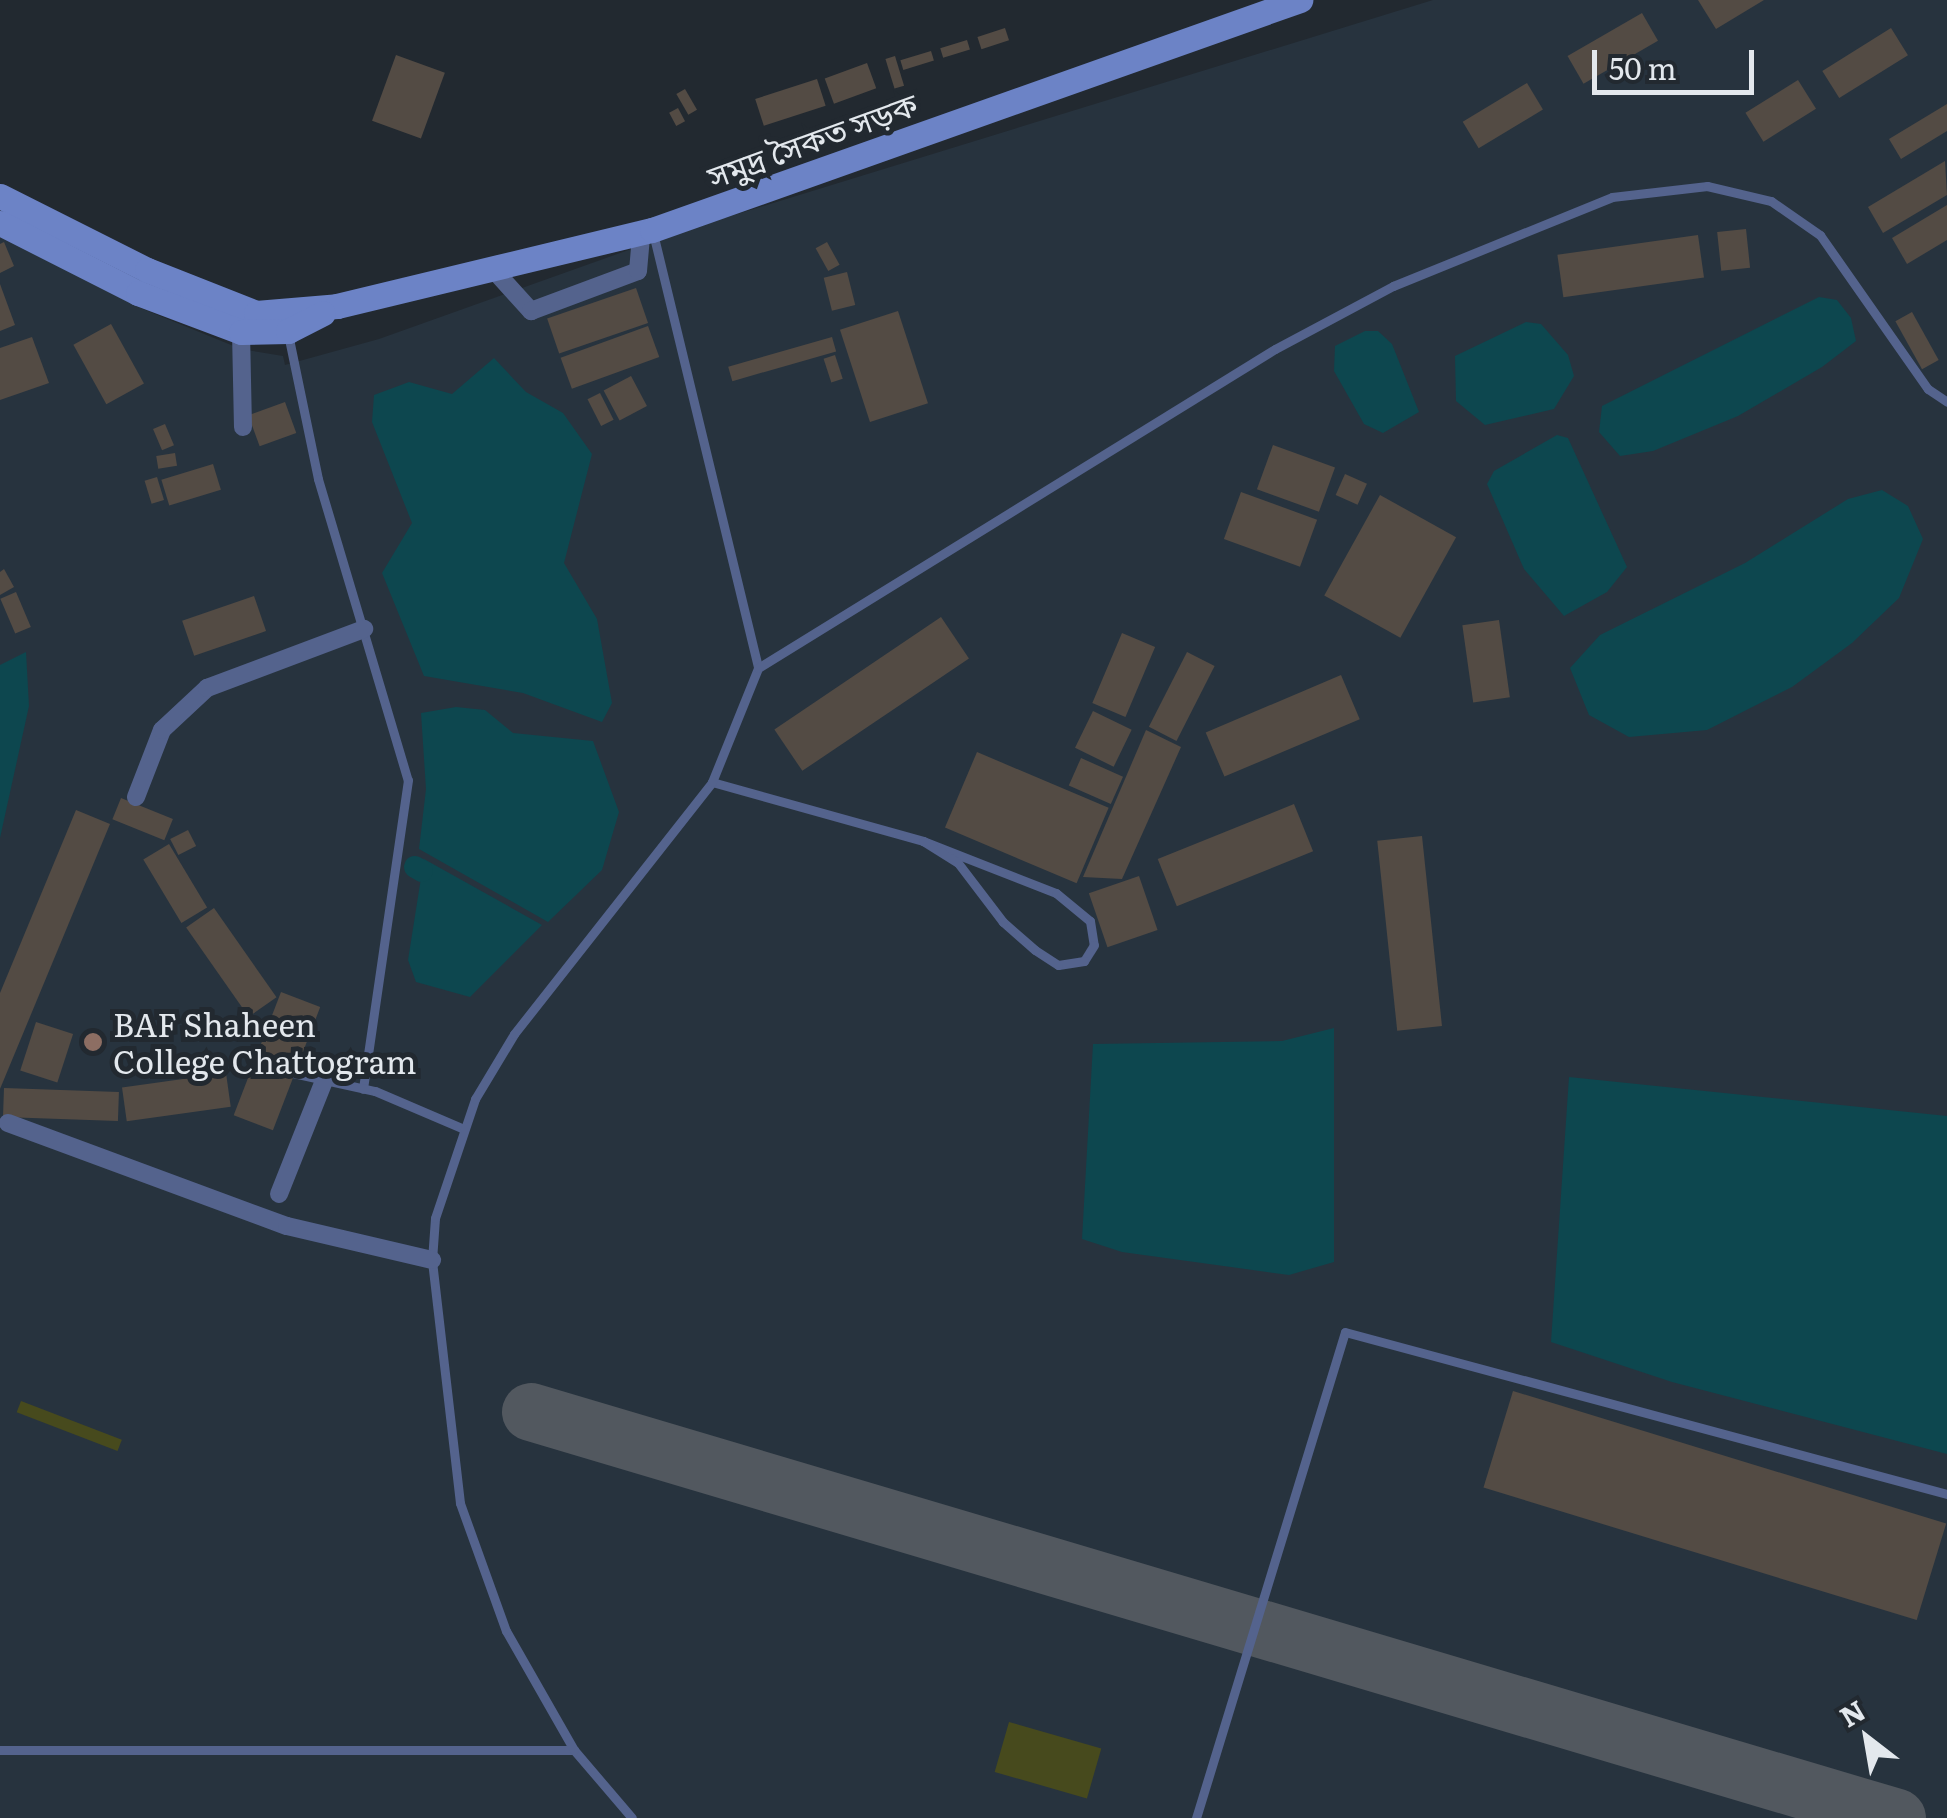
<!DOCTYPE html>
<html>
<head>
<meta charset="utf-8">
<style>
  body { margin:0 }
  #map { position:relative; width:1947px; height:1818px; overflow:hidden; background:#222930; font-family:Literata,"Noto Sans Bengali",serif }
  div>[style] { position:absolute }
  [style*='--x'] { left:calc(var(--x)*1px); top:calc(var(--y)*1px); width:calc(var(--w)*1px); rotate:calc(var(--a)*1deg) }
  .built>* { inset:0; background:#27333e }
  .green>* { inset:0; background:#474a1d; transform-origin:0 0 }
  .water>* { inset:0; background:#0d474f }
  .canal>* { height:22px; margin:-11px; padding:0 11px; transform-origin:11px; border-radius:11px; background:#0d474f }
  .taxiway>* { height:58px; margin:-29px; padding:0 29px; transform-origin:29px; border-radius:29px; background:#52585f }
  .building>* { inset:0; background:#534b44; transform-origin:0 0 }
  .service>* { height:9px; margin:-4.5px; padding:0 4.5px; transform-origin:4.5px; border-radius:4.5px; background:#54638d }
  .minor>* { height:18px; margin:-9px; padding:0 9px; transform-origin:9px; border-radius:9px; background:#54638d }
  .secondary>* { height:25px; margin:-12.5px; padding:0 12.5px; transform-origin:12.5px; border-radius:12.5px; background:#6c83c6 }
  .dots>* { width:28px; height:28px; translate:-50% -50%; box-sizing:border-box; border:5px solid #222930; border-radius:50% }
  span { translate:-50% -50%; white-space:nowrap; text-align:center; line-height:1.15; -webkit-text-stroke:10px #222930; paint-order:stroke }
  .street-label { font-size:32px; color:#e3e8ed }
  .poi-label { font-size:32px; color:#e3e8ed }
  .left { translate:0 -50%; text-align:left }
  .north { position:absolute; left:1817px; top:1688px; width:100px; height:100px; -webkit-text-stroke:8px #222930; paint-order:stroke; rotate:329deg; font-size:28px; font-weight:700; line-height:40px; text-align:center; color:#e3e8ed }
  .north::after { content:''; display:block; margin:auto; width:35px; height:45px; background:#e3e8ed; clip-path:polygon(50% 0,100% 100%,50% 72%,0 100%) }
  .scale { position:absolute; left:1592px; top:50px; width:162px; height:45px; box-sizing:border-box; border:5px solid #e3e8ed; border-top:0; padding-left:12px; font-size:30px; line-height:35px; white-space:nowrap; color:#e3e8ed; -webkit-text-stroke:8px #222930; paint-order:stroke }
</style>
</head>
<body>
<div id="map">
  <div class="built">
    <div style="clip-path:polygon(1433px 0,1947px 0,1947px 1818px,0 1818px,0 229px,138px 307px,241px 349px,283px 356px,285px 365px,379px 339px,679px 232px)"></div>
  </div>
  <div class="green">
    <div style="left:21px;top:1401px;width:108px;height:12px;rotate:21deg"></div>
    <div style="left:1009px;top:1722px;width:96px;height:52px;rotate:16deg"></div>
  </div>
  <div class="water">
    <div style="clip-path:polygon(1819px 297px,1837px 300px,1851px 318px,1856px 341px,1822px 367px,1738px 416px,1653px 451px,1620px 456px,1599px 432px,1602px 406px)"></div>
    <div style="clip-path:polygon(1526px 322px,1541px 324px,1568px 355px,1574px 376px,1554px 409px,1485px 425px,1456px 401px,1455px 356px)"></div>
    <div style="clip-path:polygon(1365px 331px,1378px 331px,1392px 344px,1419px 412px,1383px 433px,1364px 424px,1334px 371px,1335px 346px)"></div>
    <div style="clip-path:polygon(494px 358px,526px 392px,563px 413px,592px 454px,564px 563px,597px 619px,612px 703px,602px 722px,523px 693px,424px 676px,382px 573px,412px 523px,372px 422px,374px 395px,409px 382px,452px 394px)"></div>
    <div style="clip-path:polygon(1557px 435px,1568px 438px,1627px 567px,1607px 592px,1564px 616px,1524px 569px,1487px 484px,1494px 471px)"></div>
    <div style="clip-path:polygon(1882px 490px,1908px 506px,1923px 539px,1899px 598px,1852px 643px,1792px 687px,1707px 730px,1629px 737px,1589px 715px,1570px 668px,1600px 635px,1745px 563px,1848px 499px)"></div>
    <div style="clip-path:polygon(26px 652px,29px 706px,0 838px,0 665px)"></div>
    <div style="clip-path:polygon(456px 707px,485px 710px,513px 733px,593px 741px,619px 812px,602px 870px,548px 922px,419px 849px,426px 789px,421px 713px)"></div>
    <div style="clip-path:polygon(424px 859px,542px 925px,470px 997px,416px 982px,408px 960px)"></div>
    <div style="clip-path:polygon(1334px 1028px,1334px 1262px,1289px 1275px,1122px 1252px,1082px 1239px,1093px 1044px,1282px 1041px)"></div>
    <div style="clip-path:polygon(1569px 1077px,1947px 1116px,1947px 1454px,1672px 1382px,1551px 1342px)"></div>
  </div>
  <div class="canal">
    <div style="--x:415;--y:867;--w:8;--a:30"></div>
  </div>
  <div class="taxiway">
    <div style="--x:531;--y:1412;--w:1425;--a:16.55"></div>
  </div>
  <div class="building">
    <div style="clip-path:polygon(1698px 0,1764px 0,1716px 29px)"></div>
    <div style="left:1642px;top:13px;width:32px;height:86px;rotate:60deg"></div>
    <div style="left:1005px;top:28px;width:13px;height:29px;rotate:72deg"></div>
    <div style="left:1891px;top:28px;width:32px;height:81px;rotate:58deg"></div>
    <div style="left:967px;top:40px;width:10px;height:28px;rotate:73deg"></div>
    <div style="left:931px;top:51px;width:10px;height:32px;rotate:73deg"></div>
    <div style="left:396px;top:55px;width:52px;height:70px;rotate:20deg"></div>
    <div style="left:895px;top:56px;width:31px;height:10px;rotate:73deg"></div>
    <div style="left:867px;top:63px;width:27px;height:45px;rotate:70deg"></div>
    <div style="left:817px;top:79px;width:28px;height:65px;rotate:72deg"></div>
    <div style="left:1798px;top:80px;width:34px;height:62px;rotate:58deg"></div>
    <div style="left:1527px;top:83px;width:31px;height:75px;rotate:59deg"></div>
    <div style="left:685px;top:89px;width:24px;height:10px;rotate:60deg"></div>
    <div style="clip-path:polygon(1947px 104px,1947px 131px,1901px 159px,1889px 139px)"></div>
    <div style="left:678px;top:108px;width:15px;height:10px;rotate:62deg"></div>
    <div style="clip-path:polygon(1945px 161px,1947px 195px,1883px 233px,1868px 207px)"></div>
    <div style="clip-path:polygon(1947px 205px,1947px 240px,1907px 264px,1892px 238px)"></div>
    <div style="left:1746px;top:229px;width:39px;height:29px;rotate:84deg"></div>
    <div style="left:1698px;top:235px;width:43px;height:142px;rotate:82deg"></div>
    <div style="clip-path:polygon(4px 242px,14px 266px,0 273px,0 244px)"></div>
    <div style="left:827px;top:242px;width:26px;height:13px;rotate:61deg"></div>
    <div style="left:847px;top:272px;width:34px;height:24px;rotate:76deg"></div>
    <div style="clip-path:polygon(0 284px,15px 325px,0 331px)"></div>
    <div style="left:636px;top:288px;width:37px;height:94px;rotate:71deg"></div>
    <div style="left:898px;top:311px;width:97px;height:61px;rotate:72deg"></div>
    <div style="left:1912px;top:312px;width:55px;height:19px;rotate:61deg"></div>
    <div style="left:111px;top:324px;width:68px;height:43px;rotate:61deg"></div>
    <div style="left:648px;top:326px;width:33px;height:93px;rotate:70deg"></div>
    <div style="clip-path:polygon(32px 337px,49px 383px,0 400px,0 348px)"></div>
    <div style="left:832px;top:337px;width:15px;height:108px;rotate:74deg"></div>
    <div style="left:835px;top:355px;width:25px;height:12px;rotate:72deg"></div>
    <div style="left:631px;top:376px;width:34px;height:31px;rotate:62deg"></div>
    <div style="left:600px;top:393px;width:30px;height:14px;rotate:63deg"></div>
    <div style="left:285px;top:402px;width:33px;height:39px;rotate:70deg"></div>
    <div style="left:165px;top:424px;width:23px;height:13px;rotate:67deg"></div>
    <div style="left:1273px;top:445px;width:66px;height:47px;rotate:20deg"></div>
    <div style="left:175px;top:453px;width:13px;height:19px;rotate:81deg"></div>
    <div style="left:213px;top:464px;width:27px;height:54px;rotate:73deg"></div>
    <div style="left:1345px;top:474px;width:24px;height:23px;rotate:24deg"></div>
    <div style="left:157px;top:477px;width:24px;height:13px;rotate:73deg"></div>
    <div style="left:1241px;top:492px;width:81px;height:50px;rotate:20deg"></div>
    <div style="left:1380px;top:495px;width:87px;height:115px;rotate:29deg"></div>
    <div style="clip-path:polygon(4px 569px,14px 587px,0 595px,0 572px)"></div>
    <div style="left:16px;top:592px;width:38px;height:17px;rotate:67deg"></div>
    <div style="left:254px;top:596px;width:37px;height:76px;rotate:71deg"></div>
    <div style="left:941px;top:617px;width:50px;height:201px;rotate:56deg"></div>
    <div style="left:1499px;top:620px;width:78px;height:37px;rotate:82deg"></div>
    <div style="left:1122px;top:633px;width:36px;height:76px;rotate:23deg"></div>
    <div style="left:1187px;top:652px;width:31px;height:84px;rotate:27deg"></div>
    <div style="left:1341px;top:675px;width:48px;height:147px;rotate:67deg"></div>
    <div style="left:1093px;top:711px;width:43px;height:41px;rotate:26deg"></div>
    <div style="clip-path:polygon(1146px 730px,1181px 747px,1122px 879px,1083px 877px)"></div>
    <div style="left:977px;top:752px;width:143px;height:82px;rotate:23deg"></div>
    <div style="left:1081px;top:758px;width:46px;height:30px;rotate:24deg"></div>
    <div style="left:121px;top:798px;width:56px;height:23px;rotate:22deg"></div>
    <div style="left:1294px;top:804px;width:51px;height:147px;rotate:68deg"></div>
    <div style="clip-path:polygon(76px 810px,110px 824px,0 1089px,0 993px)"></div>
    <div style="left:188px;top:830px;width:18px;height:20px;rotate:63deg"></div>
    <div style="left:1422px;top:836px;width:191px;height:45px;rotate:84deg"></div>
    <div style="left:169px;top:844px;width:74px;height:30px;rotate:59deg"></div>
    <div style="left:1139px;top:876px;width:57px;height:53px;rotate:71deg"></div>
    <div style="left:214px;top:908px;width:109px;height:34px;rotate:55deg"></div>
    <div style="left:281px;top:992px;width:42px;height:132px;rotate:21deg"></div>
    <div style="left:36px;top:1022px;width:39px;height:51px;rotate:18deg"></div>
    <div style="left:226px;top:1073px;width:34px;height:105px;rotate:82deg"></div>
    <div style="left:4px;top:1088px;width:115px;height:29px;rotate:2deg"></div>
    <div style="left:1513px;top:1391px;width:453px;height:101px;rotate:17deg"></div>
  </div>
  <div class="service">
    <div style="--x:653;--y:233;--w:447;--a:76.4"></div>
    <div style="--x:288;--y:334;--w:148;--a:78.3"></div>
    <div style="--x:318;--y:479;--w:314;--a:73.4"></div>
    <div style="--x:408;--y:780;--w:312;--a:98.3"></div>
    <div style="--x:712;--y:782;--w:219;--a:15.6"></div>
    <div style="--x:923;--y:841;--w:143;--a:21.4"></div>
    <div style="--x:1056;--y:893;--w:44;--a:39.5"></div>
    <div style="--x:1090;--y:921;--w:24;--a:81"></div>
    <div style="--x:1094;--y:945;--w:19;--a:122"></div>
    <div style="--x:1084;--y:961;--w:26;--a:171"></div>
    <div style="--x:1058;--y:965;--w:27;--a:-147"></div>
    <div style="--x:1035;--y:950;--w:43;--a:-138.8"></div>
    <div style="--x:1003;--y:922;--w:74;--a:-127.3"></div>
    <div style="--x:958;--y:863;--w:41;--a:-147.8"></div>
    <div style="--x:293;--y:1073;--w:84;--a:12.4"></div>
    <div style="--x:375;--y:1091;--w:97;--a:23.1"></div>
    <div style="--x:0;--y:1750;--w:574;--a:0"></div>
    <div style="--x:574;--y:1750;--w:89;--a:49.5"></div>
    <div style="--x:574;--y:1750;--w:137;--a:-119.7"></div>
    <div style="--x:506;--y:1631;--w:136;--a:-109.8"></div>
    <div style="--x:460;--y:1503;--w:245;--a:-96.6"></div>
    <div style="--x:432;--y:1260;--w:42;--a:-85.9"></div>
    <div style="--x:435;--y:1218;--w:126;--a:-71.4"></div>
    <div style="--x:475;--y:1099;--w:76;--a:-59"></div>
    <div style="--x:514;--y:1034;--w:320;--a:-51.8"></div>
    <div style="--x:712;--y:782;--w:123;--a:-68"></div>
    <div style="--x:758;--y:668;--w:607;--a:-31.68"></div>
    <div style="--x:1275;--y:349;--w:134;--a:-28.1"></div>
    <div style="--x:1393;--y:286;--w:236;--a:-22.1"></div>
    <div style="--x:1612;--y:197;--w:96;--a:-6.6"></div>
    <div style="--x:1707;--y:186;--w:66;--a:13.2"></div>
    <div style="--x:1771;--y:201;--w:60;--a:34.8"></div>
    <div style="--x:1820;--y:235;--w:188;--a:55"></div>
    <div style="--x:1928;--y:389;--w:23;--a:34"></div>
    <div style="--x:1196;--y:1818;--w:508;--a:-72.96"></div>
    <div style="--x:1345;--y:1332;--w:623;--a:15.06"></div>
  </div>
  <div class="minor">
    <div style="--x:493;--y:269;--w:57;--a:47.9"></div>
    <div style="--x:531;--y:311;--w:114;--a:-20.5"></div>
    <div style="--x:638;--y:271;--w:38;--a:-85"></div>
    <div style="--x:241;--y:332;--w:95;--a:88.8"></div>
    <div style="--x:136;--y:797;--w:72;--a:-68.8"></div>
    <div style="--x:162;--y:730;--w:62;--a:-43"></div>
    <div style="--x:207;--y:688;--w:168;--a:-20.6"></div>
    <div style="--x:8;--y:1123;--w:297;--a:20.3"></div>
    <div style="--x:287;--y:1226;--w:149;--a:13.2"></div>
    <div style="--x:279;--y:1194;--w:122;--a:-68.3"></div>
  </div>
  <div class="secondary">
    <div style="--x:0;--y:196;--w:165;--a:26.7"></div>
    <div style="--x:147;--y:270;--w:117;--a:21.5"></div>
    <div style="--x:256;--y:313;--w:81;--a:-4.9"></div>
    <div style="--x:337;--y:306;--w:324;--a:-13.6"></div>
    <div style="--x:652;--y:230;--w:688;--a:-19.54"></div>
    <div style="--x:0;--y:223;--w:155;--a:26.9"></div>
    <div style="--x:138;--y:293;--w:110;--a:20.7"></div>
    <div style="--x:241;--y:332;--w:47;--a:-1.2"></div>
    <div style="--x:288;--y:331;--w:39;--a:-27"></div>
  </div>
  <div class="dots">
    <div style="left:93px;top:1042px;background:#8d6e63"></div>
  </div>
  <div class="street-label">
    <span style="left:812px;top:139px;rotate:-20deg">সমুদ্র সৈকত সড়ক</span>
  </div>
  <div class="poi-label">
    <span class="left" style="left:113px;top:1042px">BAF Shaheen<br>College Chattogram</span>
  </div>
  <div class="north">N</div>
  <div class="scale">50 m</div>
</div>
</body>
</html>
